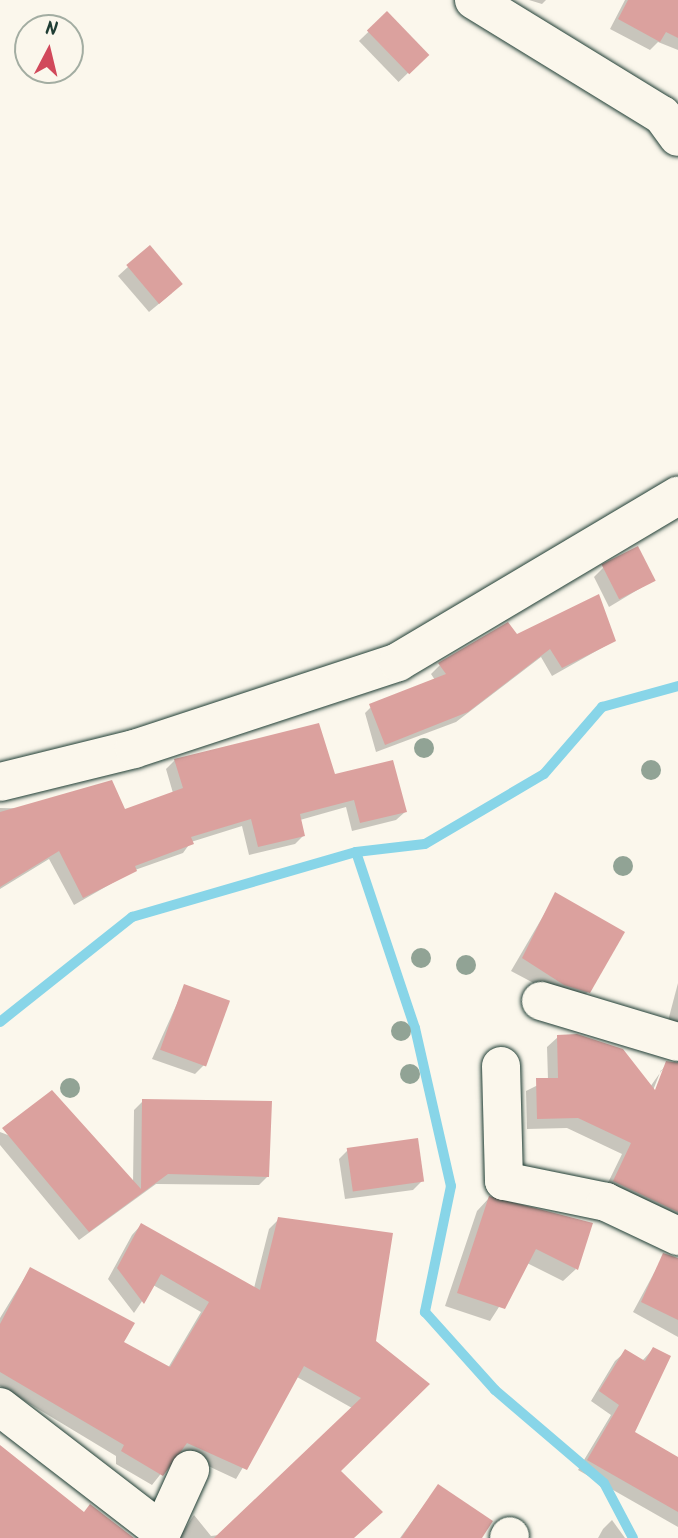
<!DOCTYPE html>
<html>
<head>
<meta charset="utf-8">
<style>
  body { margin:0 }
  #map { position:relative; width:678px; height:1538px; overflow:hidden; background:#fbf7ec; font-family:Kalam,sans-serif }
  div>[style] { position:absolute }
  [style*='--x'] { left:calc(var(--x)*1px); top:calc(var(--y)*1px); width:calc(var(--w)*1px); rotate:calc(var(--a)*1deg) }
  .shadow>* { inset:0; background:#0003; transform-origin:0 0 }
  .stream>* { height:10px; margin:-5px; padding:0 5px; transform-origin:5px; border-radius:5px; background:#88d5e8 }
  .building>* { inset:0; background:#dba19e; transform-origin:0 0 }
  .roads { filter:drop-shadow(0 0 2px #1f3d34) drop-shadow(0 0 2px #1f3d34) }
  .minor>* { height:38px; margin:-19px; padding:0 19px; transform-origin:19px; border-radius:19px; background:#fbf7ec }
  .trees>* { width:20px; height:20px; margin:-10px; border-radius:50%; background:#91a395 }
  span { translate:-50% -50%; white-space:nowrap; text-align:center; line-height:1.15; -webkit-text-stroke:6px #fbf7ec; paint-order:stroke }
  .north { position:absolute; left:14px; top:14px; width:70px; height:70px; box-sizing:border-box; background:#fbf7ec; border:2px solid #a3ada2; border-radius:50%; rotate:7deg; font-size:19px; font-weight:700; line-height:28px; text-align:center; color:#1f3d34 }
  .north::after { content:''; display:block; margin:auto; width:24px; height:32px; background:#d1495b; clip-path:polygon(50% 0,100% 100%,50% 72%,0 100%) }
</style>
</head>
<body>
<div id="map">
  <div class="shadow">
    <div style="clip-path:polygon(529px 0,546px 0,542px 4px)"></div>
    <div style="clip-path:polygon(625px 0,678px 0,678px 50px,658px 42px,650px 50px,610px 29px)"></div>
    <div style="left:387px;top:14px;width:57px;height:39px;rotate:46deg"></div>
    <div style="clip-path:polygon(150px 247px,172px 293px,149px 312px,118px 276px)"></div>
    <div style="clip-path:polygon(603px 568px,654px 580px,609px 607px,594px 577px)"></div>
    <div style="clip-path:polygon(516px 636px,614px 641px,552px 676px,541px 657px,456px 722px,376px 752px,365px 713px,374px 704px,435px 680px,431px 674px,440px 665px)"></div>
    <div style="clip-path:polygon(175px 760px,334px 776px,405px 812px,396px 820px,352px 831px,346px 807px,300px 820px,304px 835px,295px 844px,249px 855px,242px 826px,191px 842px,183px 853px,135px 870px,74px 905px,49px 859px,0 889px,0 808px,124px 811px,173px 793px,166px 769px)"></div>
    <div style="clip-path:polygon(556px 894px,588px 992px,575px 1005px,511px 971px)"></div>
    <div style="clip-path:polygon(678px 983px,678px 1034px,668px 1021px)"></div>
    <div style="clip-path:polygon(185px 986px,204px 1065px,195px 1074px,152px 1059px)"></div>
    <div style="clip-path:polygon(evenodd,558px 1037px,650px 1087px,667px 1063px,678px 1061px,678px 1233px,603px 1193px,622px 1154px,567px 1128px,527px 1129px,526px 1091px,548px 1080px,547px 1047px,558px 1037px,661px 1070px,664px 1070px,653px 1099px,650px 1098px,661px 1070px)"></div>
    <div style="clip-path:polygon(143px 1101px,268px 1176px,259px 1185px,156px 1184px,79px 1240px,0 1145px,0 1132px,133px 1183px,134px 1110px)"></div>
    <div style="clip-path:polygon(348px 1150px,422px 1181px,413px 1190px,345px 1199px,339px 1159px)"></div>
    <div style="clip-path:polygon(489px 1198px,576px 1269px,563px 1281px,527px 1263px,490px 1321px,445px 1306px,477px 1211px)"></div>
    <div style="clip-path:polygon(279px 1219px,374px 1342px,428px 1385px,339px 1471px,353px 1538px,179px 1538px,194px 1515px,211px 1536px,219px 1535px,352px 1408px,297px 1377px,236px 1479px,178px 1452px,152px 1485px,116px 1464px,116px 1456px,0 1386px,0 1318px,30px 1269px,121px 1343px,168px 1368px,201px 1312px,153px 1285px,134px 1313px,108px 1279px,132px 1235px,141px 1225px,254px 1288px,269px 1229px)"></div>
    <div style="clip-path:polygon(661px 1260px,678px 1267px,678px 1337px,633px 1312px)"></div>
    <div style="clip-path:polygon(653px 1349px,633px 1433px,678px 1459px,678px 1527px,578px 1470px,611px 1415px,591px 1401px,615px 1361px,625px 1352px,642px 1361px)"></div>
    <div style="clip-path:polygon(438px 1486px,480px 1538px,400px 1538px)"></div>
    <div style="clip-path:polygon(612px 1520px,625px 1538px,598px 1538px,603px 1529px)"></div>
  </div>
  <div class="stream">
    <div style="--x:356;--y:852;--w:186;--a:71.5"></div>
    <div style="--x:415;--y:1028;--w:162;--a:77.2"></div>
    <div style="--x:451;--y:1186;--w:129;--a:101.7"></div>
    <div style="--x:425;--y:1312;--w:105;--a:48.1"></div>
    <div style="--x:495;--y:1390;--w:143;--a:40.5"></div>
    <div style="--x:604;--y:1483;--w:62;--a:62.2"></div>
    <div style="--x:0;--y:1022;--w:169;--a:-38.5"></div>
    <div style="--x:132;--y:917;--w:233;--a:-16.2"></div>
    <div style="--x:356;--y:852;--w:69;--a:-6.6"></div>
    <div style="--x:425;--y:844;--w:138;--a:-30.5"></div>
    <div style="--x:544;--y:774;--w:89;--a:-49.1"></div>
    <div style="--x:602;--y:707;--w:79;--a:-15.4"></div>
  </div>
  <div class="building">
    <div style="clip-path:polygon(628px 0,678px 0,678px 38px,666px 32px,660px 42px,618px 19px)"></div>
    <div style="left:387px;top:11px;width:61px;height:28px;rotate:46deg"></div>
    <div style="left:150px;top:245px;width:51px;height:31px;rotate:50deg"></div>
    <div style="left:638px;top:546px;width:39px;height:41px;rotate:63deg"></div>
    <div style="clip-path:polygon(599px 594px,616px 641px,562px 668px,550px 649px,468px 712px,385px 745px,369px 704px,446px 674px,438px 663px,508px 622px,517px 634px)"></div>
    <div style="clip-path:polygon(319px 723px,335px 774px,393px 760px,407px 812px,360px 823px,354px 800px,300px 814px,305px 836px,258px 847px,251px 819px,191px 837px,194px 844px,135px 866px,137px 871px,83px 898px,59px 851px,0 887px,0 812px,112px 780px,125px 809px,183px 788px,174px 759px)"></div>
    <div style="clip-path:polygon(555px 892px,625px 932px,590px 993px,564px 985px,522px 958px)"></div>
    <div style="left:184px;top:984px;width:49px;height:70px;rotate:20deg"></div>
    <div style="clip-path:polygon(577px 1034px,623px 1049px,655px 1090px,666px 1061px,678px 1063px,678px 1212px,613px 1181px,631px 1143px,578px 1118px,537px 1119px,536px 1078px,558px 1078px,557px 1035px)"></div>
    <div style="clip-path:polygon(52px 1090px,141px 1189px,142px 1099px,272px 1101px,269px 1177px,168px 1174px,89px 1232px,2px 1128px)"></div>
    <div style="left:418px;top:1138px;width:44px;height:72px;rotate:82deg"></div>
    <div style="clip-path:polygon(489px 1196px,593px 1223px,578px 1270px,536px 1249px,505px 1309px,457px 1293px)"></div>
    <div style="clip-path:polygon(278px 1217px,393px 1233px,376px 1341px,430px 1384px,341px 1471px,383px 1512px,354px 1538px,214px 1538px,361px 1398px,304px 1366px,247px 1470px,187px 1443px,163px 1476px,121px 1451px,124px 1445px,0 1372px,0 1324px,30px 1267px,135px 1323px,124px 1342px,170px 1367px,209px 1302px,161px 1274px,144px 1304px,117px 1268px,141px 1223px,260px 1290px)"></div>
    <div style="clip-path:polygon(663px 1253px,678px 1258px,678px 1320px,641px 1302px)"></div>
    <div style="clip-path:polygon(653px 1347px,671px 1356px,635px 1432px,678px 1457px,678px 1512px,587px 1460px,619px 1405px,599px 1391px,625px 1349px,645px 1361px)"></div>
    <div style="clip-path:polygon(0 1445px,84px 1512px,90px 1504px,134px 1538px,0 1538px)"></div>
    <div style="clip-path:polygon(438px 1484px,493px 1521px,482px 1538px,401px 1538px)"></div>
  </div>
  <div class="roads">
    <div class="minor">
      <div style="--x:474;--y:0;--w:220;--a:31.5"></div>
      <div style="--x:662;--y:115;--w:27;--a:54"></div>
      <div style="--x:0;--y:782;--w:138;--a:-13.8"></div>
      <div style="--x:134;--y:749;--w:278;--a:-18.2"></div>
      <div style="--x:398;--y:662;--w:326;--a:-30.7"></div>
      <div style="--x:541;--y:1001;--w:143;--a:16.7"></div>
      <div style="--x:501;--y:1066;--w:115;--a:88.5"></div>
      <div style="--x:504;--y:1181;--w:104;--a:11.6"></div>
      <div style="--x:606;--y:1202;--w:80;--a:25.3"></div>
      <div style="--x:0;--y:1407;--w:203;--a:37.6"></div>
      <div style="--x:159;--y:1538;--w:75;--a:-65.5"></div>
      <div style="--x:509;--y:1538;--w:2;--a:-63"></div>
    </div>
  </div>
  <div class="trees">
    <div style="left:424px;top:748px"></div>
    <div style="left:651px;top:770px"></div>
    <div style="left:623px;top:866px"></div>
    <div style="left:421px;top:958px"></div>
    <div style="left:466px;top:965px"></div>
    <div style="left:401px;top:1031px"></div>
    <div style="left:410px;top:1074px"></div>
    <div style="left:70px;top:1088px"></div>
  </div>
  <div class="north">N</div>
</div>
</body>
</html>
